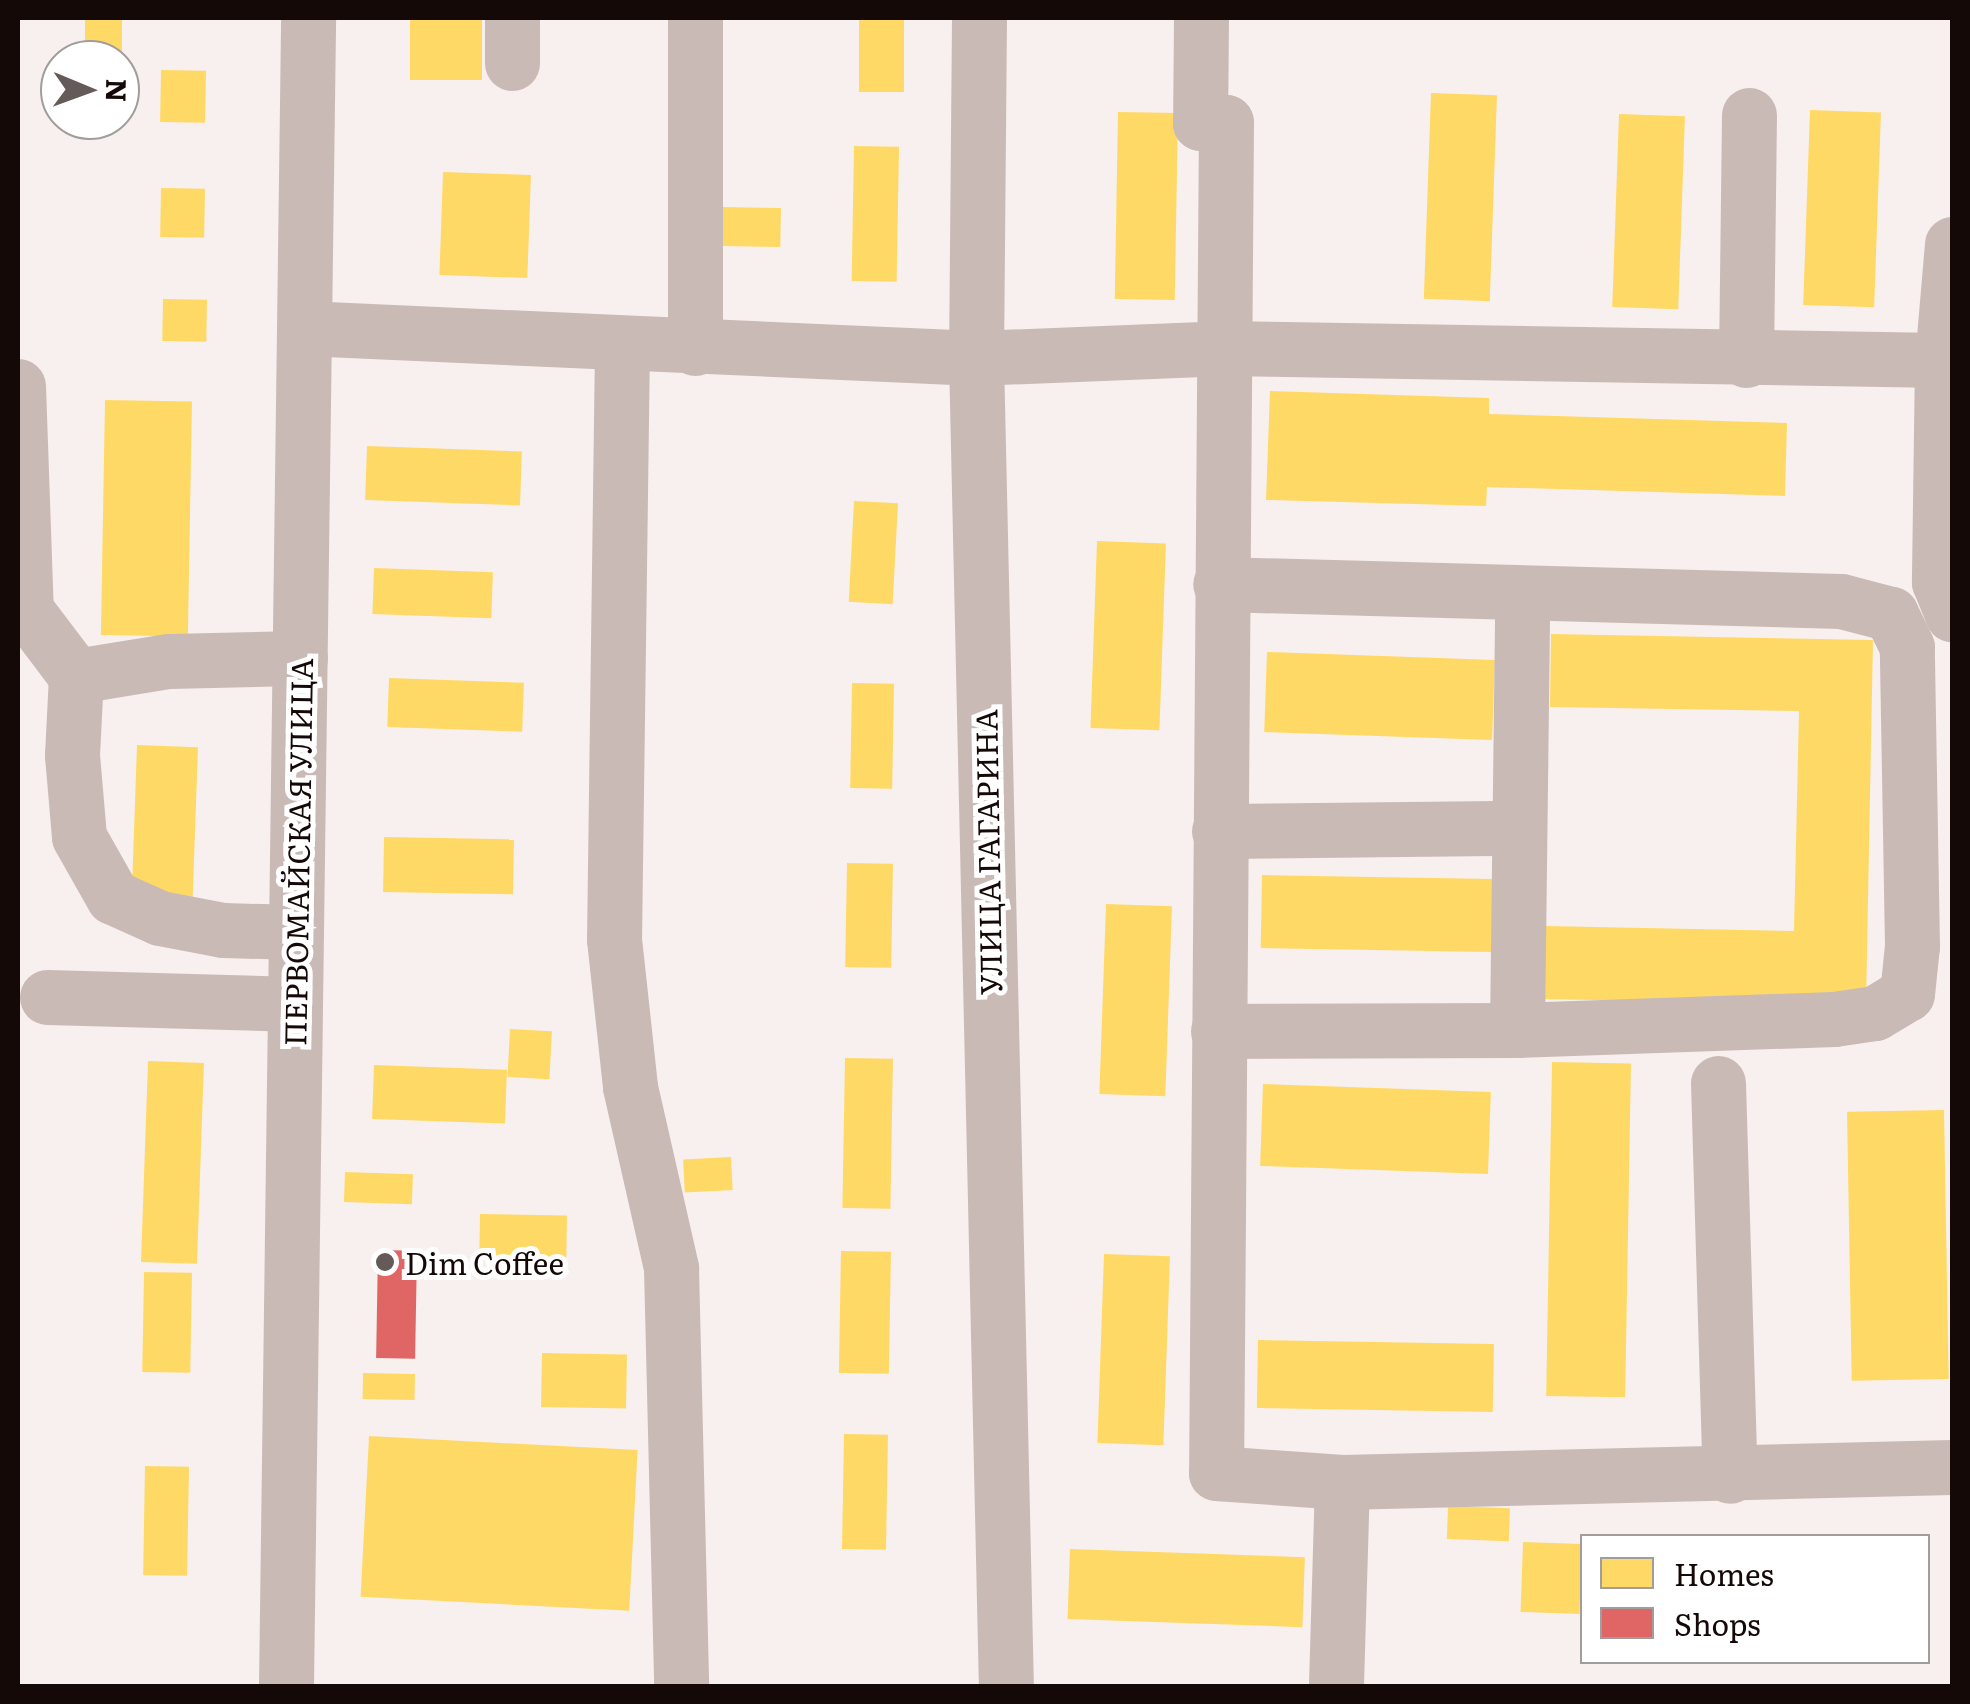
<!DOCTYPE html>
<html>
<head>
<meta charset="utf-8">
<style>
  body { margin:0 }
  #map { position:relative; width:1970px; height:1704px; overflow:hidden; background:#f8f0ee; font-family:Literata,serif }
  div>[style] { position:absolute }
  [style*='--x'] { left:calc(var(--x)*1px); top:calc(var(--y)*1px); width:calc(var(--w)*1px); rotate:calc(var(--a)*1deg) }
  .homes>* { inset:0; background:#ffd966; transform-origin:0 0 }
  .shops>* { inset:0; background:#e06666; transform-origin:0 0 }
  .minor>* { height:55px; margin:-27.5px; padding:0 27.5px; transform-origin:27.5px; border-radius:27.5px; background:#cabab6 }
  .dots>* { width:28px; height:28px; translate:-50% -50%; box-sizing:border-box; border:5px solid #fff; border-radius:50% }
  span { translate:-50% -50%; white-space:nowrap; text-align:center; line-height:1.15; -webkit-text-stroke:10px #fff; paint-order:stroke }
  .street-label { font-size:30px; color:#140907 }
  .poi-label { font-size:30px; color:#140907 }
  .left { translate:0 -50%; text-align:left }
  .frame { position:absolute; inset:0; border:20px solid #140907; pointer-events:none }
  .legend { position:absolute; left:1580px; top:1534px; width:350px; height:130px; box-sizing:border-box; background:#fff; border:2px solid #a19d9c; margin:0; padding:12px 18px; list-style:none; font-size:30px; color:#140907 }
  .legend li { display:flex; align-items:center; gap:20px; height:50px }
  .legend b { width:50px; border:2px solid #a19d9c }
  .north { position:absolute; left:40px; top:40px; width:100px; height:100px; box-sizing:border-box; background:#fff; border:2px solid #a19d9c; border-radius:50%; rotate:91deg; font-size:28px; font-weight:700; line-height:40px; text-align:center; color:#140907 }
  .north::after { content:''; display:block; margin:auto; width:35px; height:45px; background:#645a58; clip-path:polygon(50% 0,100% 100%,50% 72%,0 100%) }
</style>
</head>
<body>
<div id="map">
  <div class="homes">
    <div style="left:85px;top:18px;width:37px;height:42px"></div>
    <div style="left:410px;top:18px;width:72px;height:62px"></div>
    <div style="left:859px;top:18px;width:45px;height:74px"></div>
    <div style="left:161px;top:70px;width:45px;height:52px;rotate:1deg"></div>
    <div style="left:1431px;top:93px;width:66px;height:206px;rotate:2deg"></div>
    <div style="left:1810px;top:110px;width:71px;height:195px;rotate:2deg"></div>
    <div style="left:1118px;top:112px;width:60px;height:187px;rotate:1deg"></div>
    <div style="left:1619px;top:114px;width:66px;height:193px;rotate:2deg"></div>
    <div style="left:854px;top:146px;width:45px;height:135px;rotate:1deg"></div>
    <div style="left:443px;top:172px;width:88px;height:103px;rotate:2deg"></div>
    <div style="left:161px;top:188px;width:44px;height:49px;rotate:1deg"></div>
    <div style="left:723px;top:207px;width:58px;height:39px;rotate:1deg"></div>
    <div style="left:163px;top:299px;width:44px;height:42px;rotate:1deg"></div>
    <div style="clip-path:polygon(1270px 391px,1489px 398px,1489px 414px,1787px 423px,1785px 496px,1487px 487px,1486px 506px,1266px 500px)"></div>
    <div style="left:105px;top:400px;width:87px;height:235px;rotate:1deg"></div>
    <div style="left:367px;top:446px;width:155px;height:54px;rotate:2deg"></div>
    <div style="left:854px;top:501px;width:44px;height:101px;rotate:3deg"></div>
    <div style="left:1097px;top:541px;width:69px;height:187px;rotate:2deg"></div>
    <div style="left:374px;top:568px;width:119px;height:46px;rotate:2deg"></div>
    <div style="clip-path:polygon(1551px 634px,1873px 640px,1866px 1005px,1544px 999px,1546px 926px,1794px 931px,1799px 711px,1550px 707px)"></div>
    <div style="left:1267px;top:652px;width:228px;height:80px;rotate:2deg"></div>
    <div style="left:389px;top:678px;width:135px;height:49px;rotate:2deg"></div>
    <div style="left:852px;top:683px;width:42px;height:105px;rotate:1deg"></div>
    <div style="left:137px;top:745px;width:61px;height:154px;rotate:2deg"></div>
    <div style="left:384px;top:837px;width:130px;height:55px;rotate:1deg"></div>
    <div style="left:847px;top:863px;width:46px;height:104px;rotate:1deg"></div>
    <div style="left:1262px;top:875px;width:231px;height:73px;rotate:1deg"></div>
    <div style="left:1106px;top:904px;width:66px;height:190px;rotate:2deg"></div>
    <div style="left:510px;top:1029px;width:42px;height:48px;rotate:3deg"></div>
    <div style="left:845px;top:1058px;width:48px;height:150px;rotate:1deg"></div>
    <div style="left:148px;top:1061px;width:56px;height:201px;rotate:2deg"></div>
    <div style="left:1552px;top:1062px;width:79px;height:334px;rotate:1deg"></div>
    <div style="left:374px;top:1065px;width:133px;height:54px;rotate:2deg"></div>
    <div style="left:1263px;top:1084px;width:228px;height:82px;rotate:2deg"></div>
    <div style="left:1944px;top:1110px;width:269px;height:97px;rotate:89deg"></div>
    <div style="left:731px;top:1157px;width:33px;height:48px;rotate:87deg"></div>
    <div style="left:345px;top:1172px;width:68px;height:30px;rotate:2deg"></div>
    <div style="left:480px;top:1214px;width:87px;height:42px;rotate:1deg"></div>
    <div style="left:841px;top:1251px;width:50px;height:122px;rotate:1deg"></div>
    <div style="left:1104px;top:1254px;width:66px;height:189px;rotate:2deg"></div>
    <div style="left:144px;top:1272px;width:48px;height:100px;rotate:1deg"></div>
    <div style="left:1258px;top:1340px;width:236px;height:68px;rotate:1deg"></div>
    <div style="left:542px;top:1353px;width:85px;height:54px;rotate:1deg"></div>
    <div style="left:363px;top:1373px;width:52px;height:26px;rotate:1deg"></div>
    <div style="left:844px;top:1434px;width:44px;height:115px;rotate:1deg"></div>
    <div style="left:369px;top:1436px;width:269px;height:161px;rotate:3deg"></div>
    <div style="left:145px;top:1466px;width:44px;height:109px;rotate:1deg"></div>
    <div style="left:1448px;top:1506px;width:62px;height:33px;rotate:2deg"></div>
    <div style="left:1523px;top:1542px;width:59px;height:70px;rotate:2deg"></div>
    <div style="left:1070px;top:1549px;width:235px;height:70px;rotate:2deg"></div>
  </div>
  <div class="shops">
    <div style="left:378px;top:1250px;width:39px;height:108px;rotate:1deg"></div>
  </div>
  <div class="minor">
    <div style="--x:695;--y:18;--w:330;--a:90"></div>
    <div style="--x:979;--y:18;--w:340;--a:90.5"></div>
    <div style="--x:976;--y:358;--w:1328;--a:88.71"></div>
    <div style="--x:1201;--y:18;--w:105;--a:90.5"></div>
    <div style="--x:1200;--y:123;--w:26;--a:-2"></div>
    <div style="--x:1226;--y:122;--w:1351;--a:90.42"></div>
    <div style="--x:1216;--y:1473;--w:126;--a:4.1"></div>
    <div style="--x:1342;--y:1482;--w:204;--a:91.7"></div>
    <div style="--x:512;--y:63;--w:45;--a:-90"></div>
    <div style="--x:1952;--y:244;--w:116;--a:94.9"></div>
    <div style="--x:1942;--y:360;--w:222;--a:90.8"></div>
    <div style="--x:1939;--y:582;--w:35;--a:68"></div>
    <div style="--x:304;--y:328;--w:673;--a:2.56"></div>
    <div style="--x:976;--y:358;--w:245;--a:-2.3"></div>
    <div style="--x:1221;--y:348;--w:721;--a:0.95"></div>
    <div style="--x:622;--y:346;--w:593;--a:90.77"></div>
    <div style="--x:614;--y:939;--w:149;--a:83.8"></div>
    <div style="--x:630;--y:1087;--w:186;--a:77.2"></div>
    <div style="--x:671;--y:1268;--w:418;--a:88.6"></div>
    <div style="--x:1746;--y:360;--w:245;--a:-89.3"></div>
    <div style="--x:18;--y:386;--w:224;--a:88"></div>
    <div style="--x:26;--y:610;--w:83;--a:52.9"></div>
    <div style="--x:76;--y:676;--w:79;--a:92.9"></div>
    <div style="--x:72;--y:755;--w:82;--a:85.1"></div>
    <div style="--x:79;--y:837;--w:69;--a:60.5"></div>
    <div style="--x:113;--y:897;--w:51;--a:24.1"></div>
    <div style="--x:160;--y:918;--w:64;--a:10.8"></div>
    <div style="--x:223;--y:930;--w:73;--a:1.6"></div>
    <div style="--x:76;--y:676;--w:94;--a:-9.2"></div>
    <div style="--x:169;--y:661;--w:131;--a:-1.3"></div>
    <div style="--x:1219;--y:831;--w:300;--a:-0.6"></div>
    <div style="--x:47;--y:997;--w:248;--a:1.6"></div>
    <div style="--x:1517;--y:1030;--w:434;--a:-89.3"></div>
    <div style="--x:1218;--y:1031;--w:299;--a:-0.2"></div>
    <div style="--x:1517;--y:1030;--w:317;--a:-2"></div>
    <div style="--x:1834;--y:1019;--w:41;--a:-8.3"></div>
    <div style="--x:1875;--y:1013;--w:37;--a:-31"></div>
    <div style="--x:1907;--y:994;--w:48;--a:-84.1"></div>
    <div style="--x:1912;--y:946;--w:299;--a:-91"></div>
    <div style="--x:1907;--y:647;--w:37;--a:-116"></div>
    <div style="--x:1891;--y:614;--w:52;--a:-165.4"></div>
    <div style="--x:1841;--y:601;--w:621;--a:-178.43"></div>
    <div style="--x:1718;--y:1083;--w:393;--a:88.3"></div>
    <div style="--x:1342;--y:1482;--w:610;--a:-1.41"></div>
    <div style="--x:286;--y:1686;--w:1668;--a:-89.24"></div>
  </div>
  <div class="dots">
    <div style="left:385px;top:1262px;background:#645a58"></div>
  </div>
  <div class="street-label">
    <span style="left:297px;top:852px;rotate:-89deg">ПЕРВОМАЙСКАЯ УЛИЦА</span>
    <span style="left:987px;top:852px;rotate:-91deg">УЛИЦА ГАГАРИНА</span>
  </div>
  <div class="poi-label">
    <span class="left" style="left:405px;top:1262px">Dim Coffee</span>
  </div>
  <div class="frame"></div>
  <ul class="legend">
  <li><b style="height:28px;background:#ffd966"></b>Homes</li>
  <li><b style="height:28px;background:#e06666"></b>Shops</li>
  </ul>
  <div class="north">N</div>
</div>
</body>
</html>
